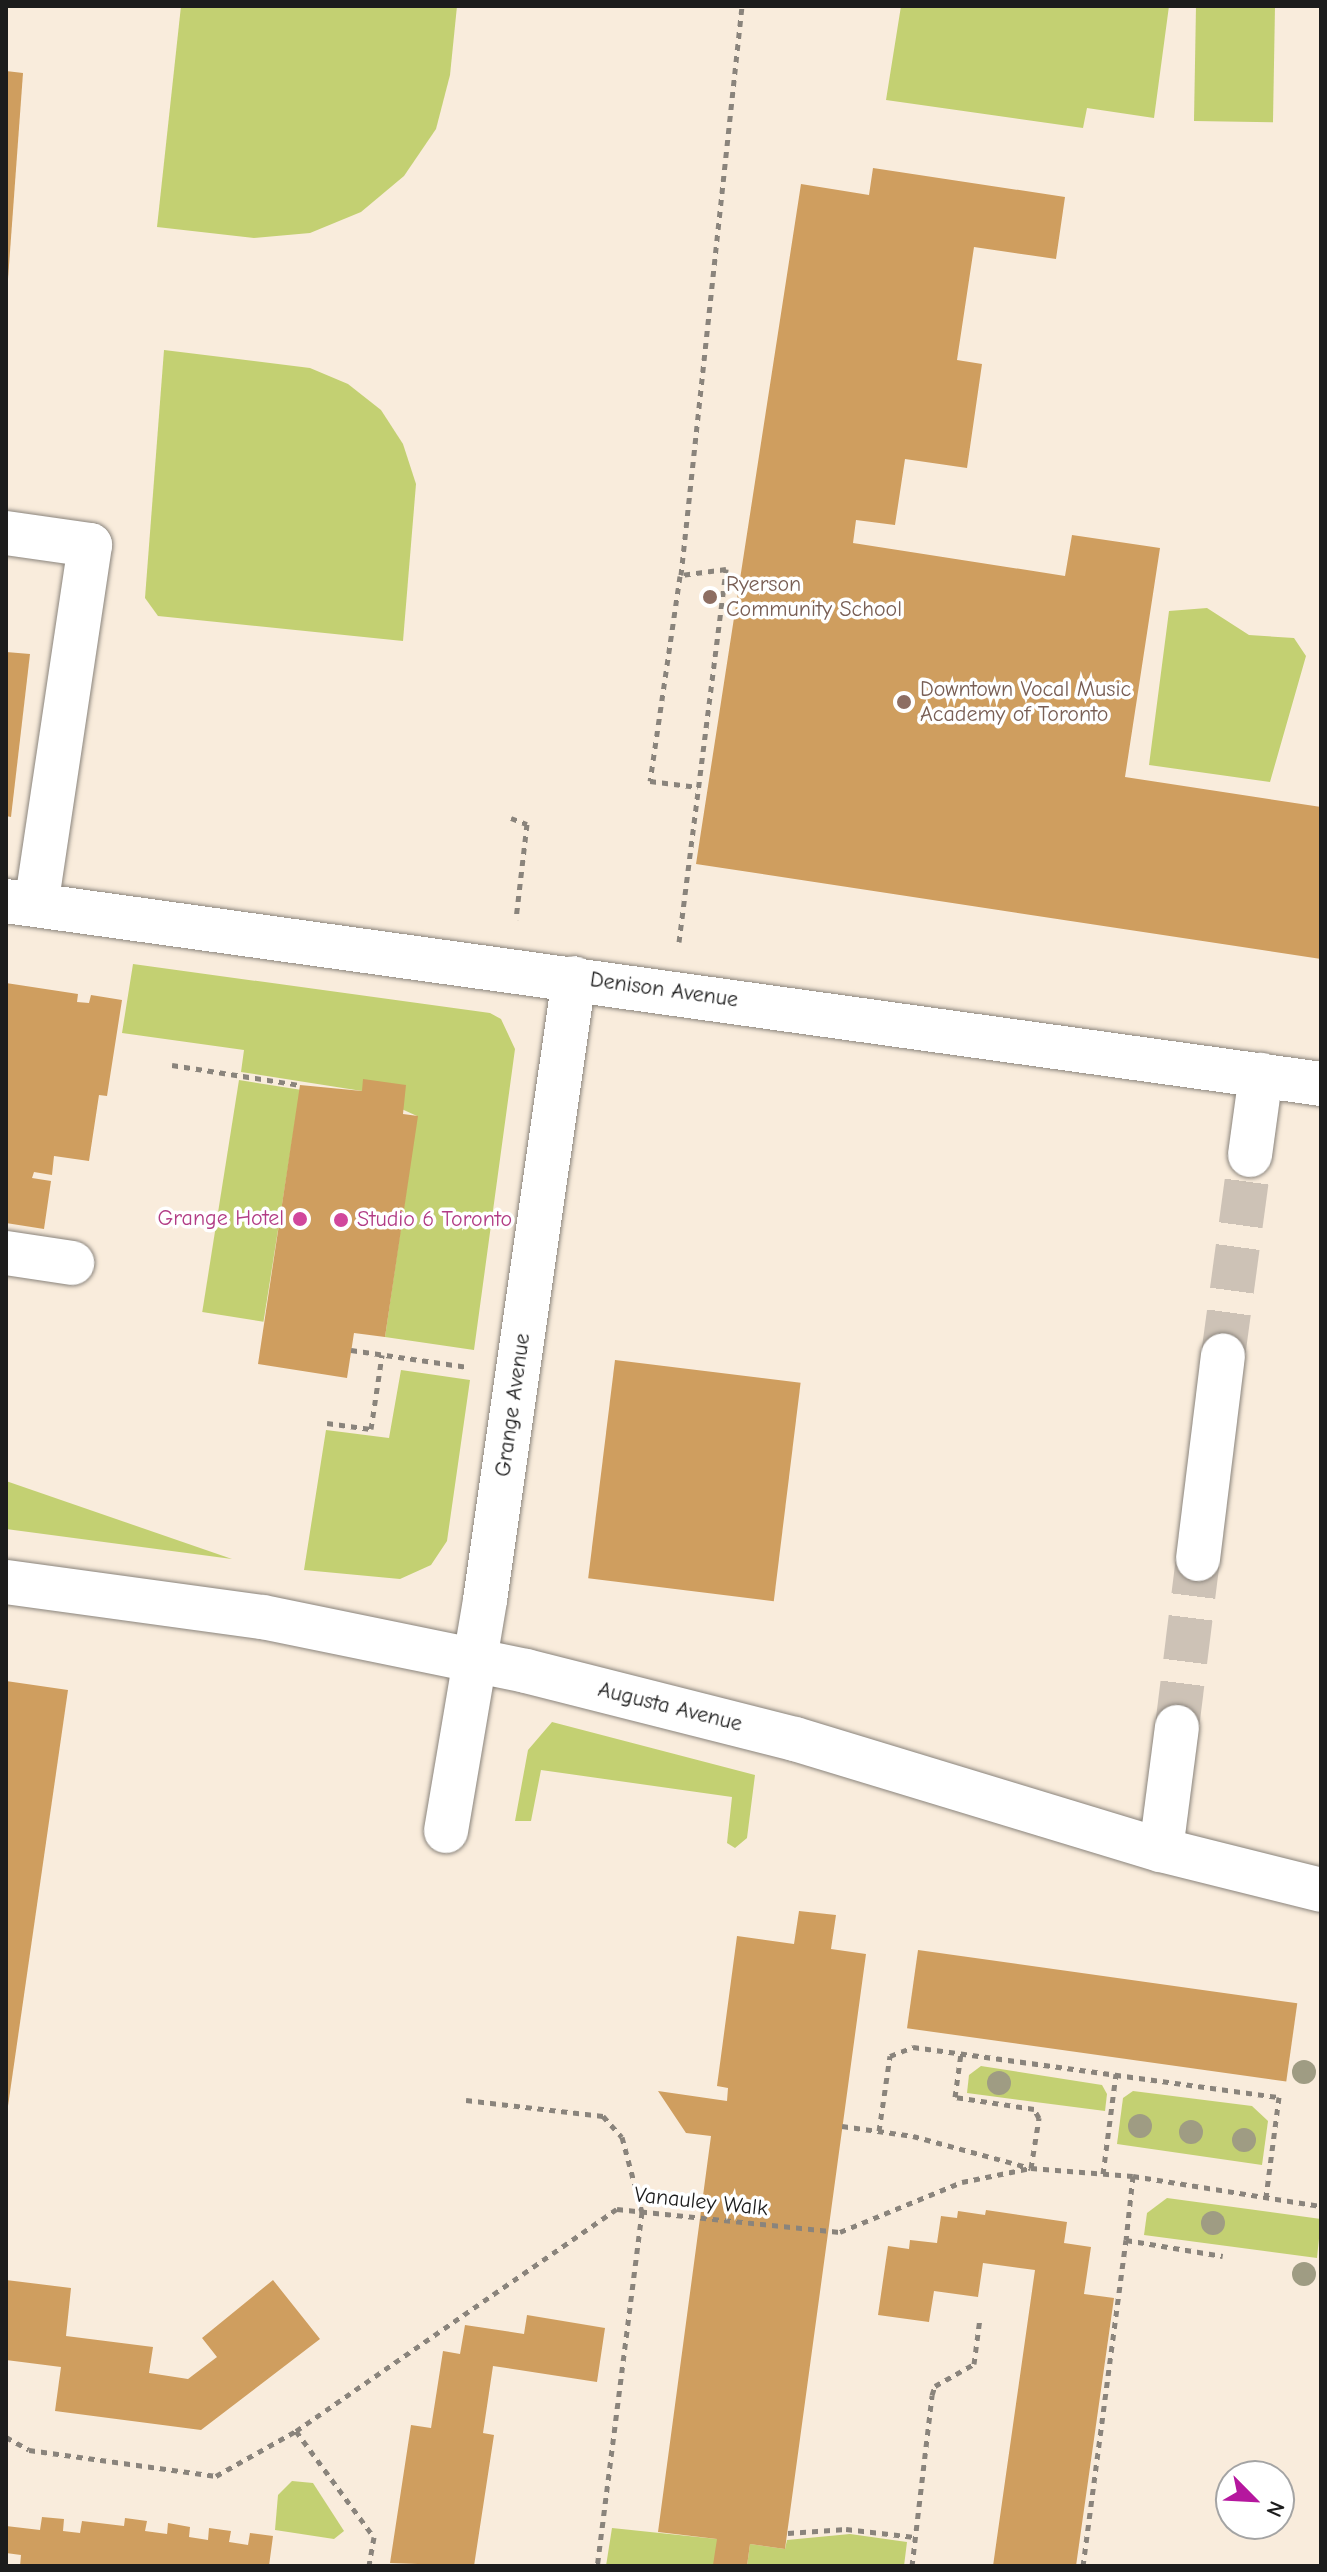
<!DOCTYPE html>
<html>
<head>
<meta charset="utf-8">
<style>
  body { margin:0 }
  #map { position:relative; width:1327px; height:2572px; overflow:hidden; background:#f9ecdc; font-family:"Comic Neue",sans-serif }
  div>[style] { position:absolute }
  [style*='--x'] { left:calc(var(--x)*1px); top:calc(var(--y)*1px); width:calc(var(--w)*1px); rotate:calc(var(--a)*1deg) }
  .green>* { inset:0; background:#c3d072; transform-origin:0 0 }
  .building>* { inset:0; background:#cf9e5f; transform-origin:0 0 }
  .minor-tunnel>* { height:44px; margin-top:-22px; transform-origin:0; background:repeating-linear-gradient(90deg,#cdc2b6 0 44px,transparent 0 66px) }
  .path>* { height:5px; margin-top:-2.5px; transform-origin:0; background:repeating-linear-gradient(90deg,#8a847c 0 6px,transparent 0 12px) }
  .roads { filter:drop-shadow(0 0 2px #8a847c) drop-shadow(0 0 2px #8a847c) }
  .minor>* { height:44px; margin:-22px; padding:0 22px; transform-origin:22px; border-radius:22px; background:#fff }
  .trees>* { width:24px; height:24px; margin:-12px; border-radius:50%; background:#9f9c83 }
  .dots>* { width:22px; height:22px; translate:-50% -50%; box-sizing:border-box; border:4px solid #fff; border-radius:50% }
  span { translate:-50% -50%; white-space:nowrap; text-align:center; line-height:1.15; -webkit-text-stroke:7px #fff; paint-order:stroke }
  .education-label { font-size:22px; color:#785e54 }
  .left { translate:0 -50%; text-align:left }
  .street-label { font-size:22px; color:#1c1c1c }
  .hotel-label { font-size:22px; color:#b23c85 }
  .right { translate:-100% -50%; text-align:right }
  .frame { position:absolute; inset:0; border:8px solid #1c1c1c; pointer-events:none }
  .north { position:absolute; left:1215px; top:2460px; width:80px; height:80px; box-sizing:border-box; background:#fff; border:2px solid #a4a4a4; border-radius:50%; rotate:114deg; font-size:22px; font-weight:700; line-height:32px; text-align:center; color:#1c1c1c }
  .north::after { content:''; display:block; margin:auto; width:28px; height:36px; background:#b5179e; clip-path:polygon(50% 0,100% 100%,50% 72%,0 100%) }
</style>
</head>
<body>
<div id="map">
  <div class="green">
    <div style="clip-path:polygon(181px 6px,457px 6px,450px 75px,436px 129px,404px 176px,361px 212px,310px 233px,254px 238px,157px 227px)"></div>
    <div style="clip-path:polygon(901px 6px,1169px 6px,1154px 118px,1087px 108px,1083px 128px,886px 100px)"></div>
    <div style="left:1196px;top:6px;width:79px;height:115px;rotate:1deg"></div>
    <div style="clip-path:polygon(164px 350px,310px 368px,348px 384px,381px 410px,403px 444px,416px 484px,403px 641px,158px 616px,145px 598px)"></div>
    <div style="clip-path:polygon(1207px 608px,1249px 635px,1294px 638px,1306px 656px,1270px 782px,1149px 765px,1169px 611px)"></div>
    <div style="clip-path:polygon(133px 964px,490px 1013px,501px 1019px,515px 1049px,474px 1350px,385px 1337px,417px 1116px,362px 1091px,241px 1072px,244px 1050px,122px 1033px)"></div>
    <div style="left:239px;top:1080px;width:62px;height:235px;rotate:9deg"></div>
    <div style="clip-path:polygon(401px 1370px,470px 1380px,447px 1541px,431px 1565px,400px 1579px,304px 1570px,326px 1430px,389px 1438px)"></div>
    <div style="clip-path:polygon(6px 1481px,232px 1559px,6px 1529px)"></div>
    <div style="clip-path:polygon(552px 1722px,755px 1775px,747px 1838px,735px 1848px,727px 1843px,732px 1797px,541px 1770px,531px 1821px,515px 1821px,528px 1750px)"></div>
    <div style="clip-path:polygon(981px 2066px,1102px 2085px,1107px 2094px,1105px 2111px,967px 2093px,969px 2075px)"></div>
    <div style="clip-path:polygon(1133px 2091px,1252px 2106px,1268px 2121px,1262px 2165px,1117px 2144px,1123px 2098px)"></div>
    <div style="clip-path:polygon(1167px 2198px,1321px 2219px,1317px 2258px,1144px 2235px,1147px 2213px)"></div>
    <div style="clip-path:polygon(292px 2481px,313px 2483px,344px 2531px,334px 2539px,275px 2530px,278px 2495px)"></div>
    <div style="clip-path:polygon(612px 2528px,717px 2539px,724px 2566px,606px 2566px)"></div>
    <div style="clip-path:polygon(850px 2534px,907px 2542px,904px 2566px,747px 2566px,750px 2544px,785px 2549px,787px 2540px)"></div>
  </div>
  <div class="building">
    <div style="clip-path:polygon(6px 71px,23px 73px,8px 279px,6px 279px)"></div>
    <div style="clip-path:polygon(873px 168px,1065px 197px,1056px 259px,974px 247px,957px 360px,982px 364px,967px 468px,905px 459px,895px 525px,856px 520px,853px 543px,1065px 576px,1072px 535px,1160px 548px,1125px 777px,1321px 807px,1321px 959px,696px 864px,801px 184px,869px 195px)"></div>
    <div style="clip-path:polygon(6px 652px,30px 654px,11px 817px,6px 816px)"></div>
    <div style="clip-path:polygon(6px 983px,78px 994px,77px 1002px,89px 1003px,91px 995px,122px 1000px,107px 1096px,99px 1095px,89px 1161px,54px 1156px,52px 1175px,34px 1172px,32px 1178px,51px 1181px,44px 1229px,6px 1223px)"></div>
    <div style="clip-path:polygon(363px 1079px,406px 1085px,403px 1114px,418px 1116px,385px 1337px,354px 1333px,347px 1378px,258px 1364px,300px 1085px,362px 1091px)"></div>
    <div style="left:615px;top:1360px;width:187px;height:220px;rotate:7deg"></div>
    <div style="clip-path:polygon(6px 1681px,68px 1690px,8px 2106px,6px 2105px)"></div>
    <div style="clip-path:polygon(799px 1911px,836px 1915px,831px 1949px,866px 1954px,785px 2549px,750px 2544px,747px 2566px,724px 2566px,713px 2565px,717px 2539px,658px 2532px,711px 2136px,686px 2133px,658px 2091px,727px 2101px,728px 2088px,717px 2086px,737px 1936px,794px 1944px)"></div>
    <div style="left:918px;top:1950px;width:383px;height:79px;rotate:8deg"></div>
    <div style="clip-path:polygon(986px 2210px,1067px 2222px,1064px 2243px,1091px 2247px,1084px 2294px,1114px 2298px,1076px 2566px,993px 2566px,1035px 2270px,983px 2263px,978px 2297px,934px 2291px,929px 2322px,878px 2315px,888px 2246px,909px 2249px,910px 2240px,937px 2243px,941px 2216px,957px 2218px,958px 2211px,985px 2215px)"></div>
    <div style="clip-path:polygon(6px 2280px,71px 2288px,66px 2336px,153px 2347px,149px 2373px,188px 2379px,217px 2357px,202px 2338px,273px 2280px,320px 2339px,201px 2430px,55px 2411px,61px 2367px,6px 2360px)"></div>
    <div style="clip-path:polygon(527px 2315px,605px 2328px,597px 2382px,493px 2366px,483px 2433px,494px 2435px,474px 2566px,390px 2563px,411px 2425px,431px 2428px,443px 2351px,460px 2354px,465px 2325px,524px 2334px)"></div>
    <div style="clip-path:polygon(42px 2517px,64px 2519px,63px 2531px,80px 2533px,82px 2521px,124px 2526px,125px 2518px,147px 2521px,145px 2531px,167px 2534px,168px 2523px,190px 2527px,189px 2537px,208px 2540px,209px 2528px,231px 2531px,229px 2542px,248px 2545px,250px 2533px,273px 2536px,269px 2566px,20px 2566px,21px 2555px,6px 2553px,6px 2526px,40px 2530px)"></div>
  </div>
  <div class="minor-tunnel">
    <div style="--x:1223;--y:1356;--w:203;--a:-82.3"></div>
    <div style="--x:1177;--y:1727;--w:169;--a:-82.9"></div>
  </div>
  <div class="path">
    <div style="--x:680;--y:576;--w:207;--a:98.3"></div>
    <div style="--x:650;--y:781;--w:48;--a:7.1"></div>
    <div style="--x:511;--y:818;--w:17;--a:21"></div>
    <div style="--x:527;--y:824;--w:96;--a:96.6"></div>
    <div style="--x:679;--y:942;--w:376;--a:-82.8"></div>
    <div style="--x:726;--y:569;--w:45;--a:172.4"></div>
    <div style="--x:681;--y:575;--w:572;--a:-83.88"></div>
    <div style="--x:172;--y:1065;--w:130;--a:8.9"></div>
    <div style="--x:351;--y:1350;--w:118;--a:8.3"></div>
    <div style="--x:327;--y:1423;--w:44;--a:7.8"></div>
    <div style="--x:371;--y:1429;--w:75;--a:-81.5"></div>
    <div style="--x:466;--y:2100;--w:138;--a:6.7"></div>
    <div style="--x:603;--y:2116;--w:28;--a:48"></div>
    <div style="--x:622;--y:2137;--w:78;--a:75.1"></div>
    <div style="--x:642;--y:2212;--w:357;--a:97.2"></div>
    <div style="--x:842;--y:2126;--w:72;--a:8"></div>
    <div style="--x:913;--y:2136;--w:122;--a:15.2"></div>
    <div style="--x:1031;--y:2168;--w:51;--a:-80.9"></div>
    <div style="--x:1039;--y:2118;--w:10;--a:-119"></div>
    <div style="--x:1034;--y:2109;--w:80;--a:-171.4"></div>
    <div style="--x:955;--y:2097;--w:44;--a:-82.2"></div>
    <div style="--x:879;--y:2131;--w:76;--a:-81.7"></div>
    <div style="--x:890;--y:2056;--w:25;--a:-21"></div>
    <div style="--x:913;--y:2047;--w:369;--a:7.8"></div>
    <div style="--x:1279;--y:2097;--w:101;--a:97.4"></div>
    <div style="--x:1103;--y:2174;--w:101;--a:-82.6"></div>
    <div style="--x:1133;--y:2176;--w:64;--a:96.2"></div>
    <div style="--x:1126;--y:2240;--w:98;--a:9.4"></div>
    <div style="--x:296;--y:2431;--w:132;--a:53.7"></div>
    <div style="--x:374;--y:2537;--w:29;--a:100"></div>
    <div style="--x:6;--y:2437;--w:26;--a:29"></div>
    <div style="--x:29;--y:2450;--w:189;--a:7.9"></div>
    <div style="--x:216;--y:2476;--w:92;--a:-29.4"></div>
    <div style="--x:296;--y:2431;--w:390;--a:-34.7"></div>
    <div style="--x:617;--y:2209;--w:224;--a:5.9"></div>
    <div style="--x:840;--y:2232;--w:132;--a:-22.3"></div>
    <div style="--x:962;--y:2182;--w:70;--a:-11.5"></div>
    <div style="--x:1031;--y:2168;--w:102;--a:4.5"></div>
    <div style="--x:1133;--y:2176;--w:190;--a:9.1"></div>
    <div style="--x:788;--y:2533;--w:58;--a:-3.9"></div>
    <div style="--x:846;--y:2529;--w:69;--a:6.6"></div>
    <div style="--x:912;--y:2566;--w:172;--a:-83.3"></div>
    <div style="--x:932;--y:2395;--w:9;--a:-72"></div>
    <div style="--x:935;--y:2386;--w:45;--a:-29.4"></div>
    <div style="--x:974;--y:2364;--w:46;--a:-82.6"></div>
    <div style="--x:1083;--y:2566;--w:329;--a:-82.5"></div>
  </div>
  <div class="roads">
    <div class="minor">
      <div style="--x:6;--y:533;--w:85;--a:8.1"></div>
      <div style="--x:90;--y:545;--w:364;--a:98.5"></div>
      <div style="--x:6;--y:901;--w:1328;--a:7.92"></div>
      <div style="--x:1250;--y:1155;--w:81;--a:-82.2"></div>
      <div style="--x:6;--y:1253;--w:67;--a:8.6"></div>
      <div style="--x:1198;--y:1559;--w:205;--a:-83"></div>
      <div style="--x:6;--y:1582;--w:259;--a:7.8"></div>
      <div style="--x:263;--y:1617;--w:268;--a:11.6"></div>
      <div style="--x:526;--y:1671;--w:277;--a:14.2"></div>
      <div style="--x:795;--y:1739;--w:382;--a:16.9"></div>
      <div style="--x:1161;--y:1850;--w:165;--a:14"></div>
      <div style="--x:446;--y:1831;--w:234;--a:-80.4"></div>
      <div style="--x:485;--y:1600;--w:628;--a:-81.86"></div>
      <div style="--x:1161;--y:1850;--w:124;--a:-82.6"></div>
    </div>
  </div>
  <div class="trees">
    <div style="left:1304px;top:2072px"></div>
    <div style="left:999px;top:2083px"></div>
    <div style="left:1140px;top:2126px"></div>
    <div style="left:1191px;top:2132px"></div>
    <div style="left:1244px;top:2140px"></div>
    <div style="left:1213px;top:2223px"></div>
    <div style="left:1304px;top:2274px"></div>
  </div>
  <div class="dots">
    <div style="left:710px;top:597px;background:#8d6e63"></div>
    <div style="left:904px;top:702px;background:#8d6e63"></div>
    <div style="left:300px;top:1219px;background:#d1479c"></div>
    <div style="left:341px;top:1220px;background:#d1479c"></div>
  </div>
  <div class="education-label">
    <span class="left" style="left:726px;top:597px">Ryerson<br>Community School</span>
    <span class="left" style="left:920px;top:702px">Downtown Vocal Music<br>Academy of Toronto</span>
  </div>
  <div class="street-label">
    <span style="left:664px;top:990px;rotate:8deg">Denison Avenue</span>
    <span style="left:513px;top:1405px;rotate:-82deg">Grange Avenue</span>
    <span style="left:670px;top:1707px;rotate:14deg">Augusta Avenue</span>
    <span style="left:701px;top:2202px;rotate:6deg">Vanauley Walk</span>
  </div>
  <div class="hotel-label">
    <span class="right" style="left:284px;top:1219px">Grange Hotel</span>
    <span class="left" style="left:357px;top:1220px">Studio 6 Toronto</span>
  </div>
  <div class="frame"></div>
  <div class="north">N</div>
</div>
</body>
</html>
